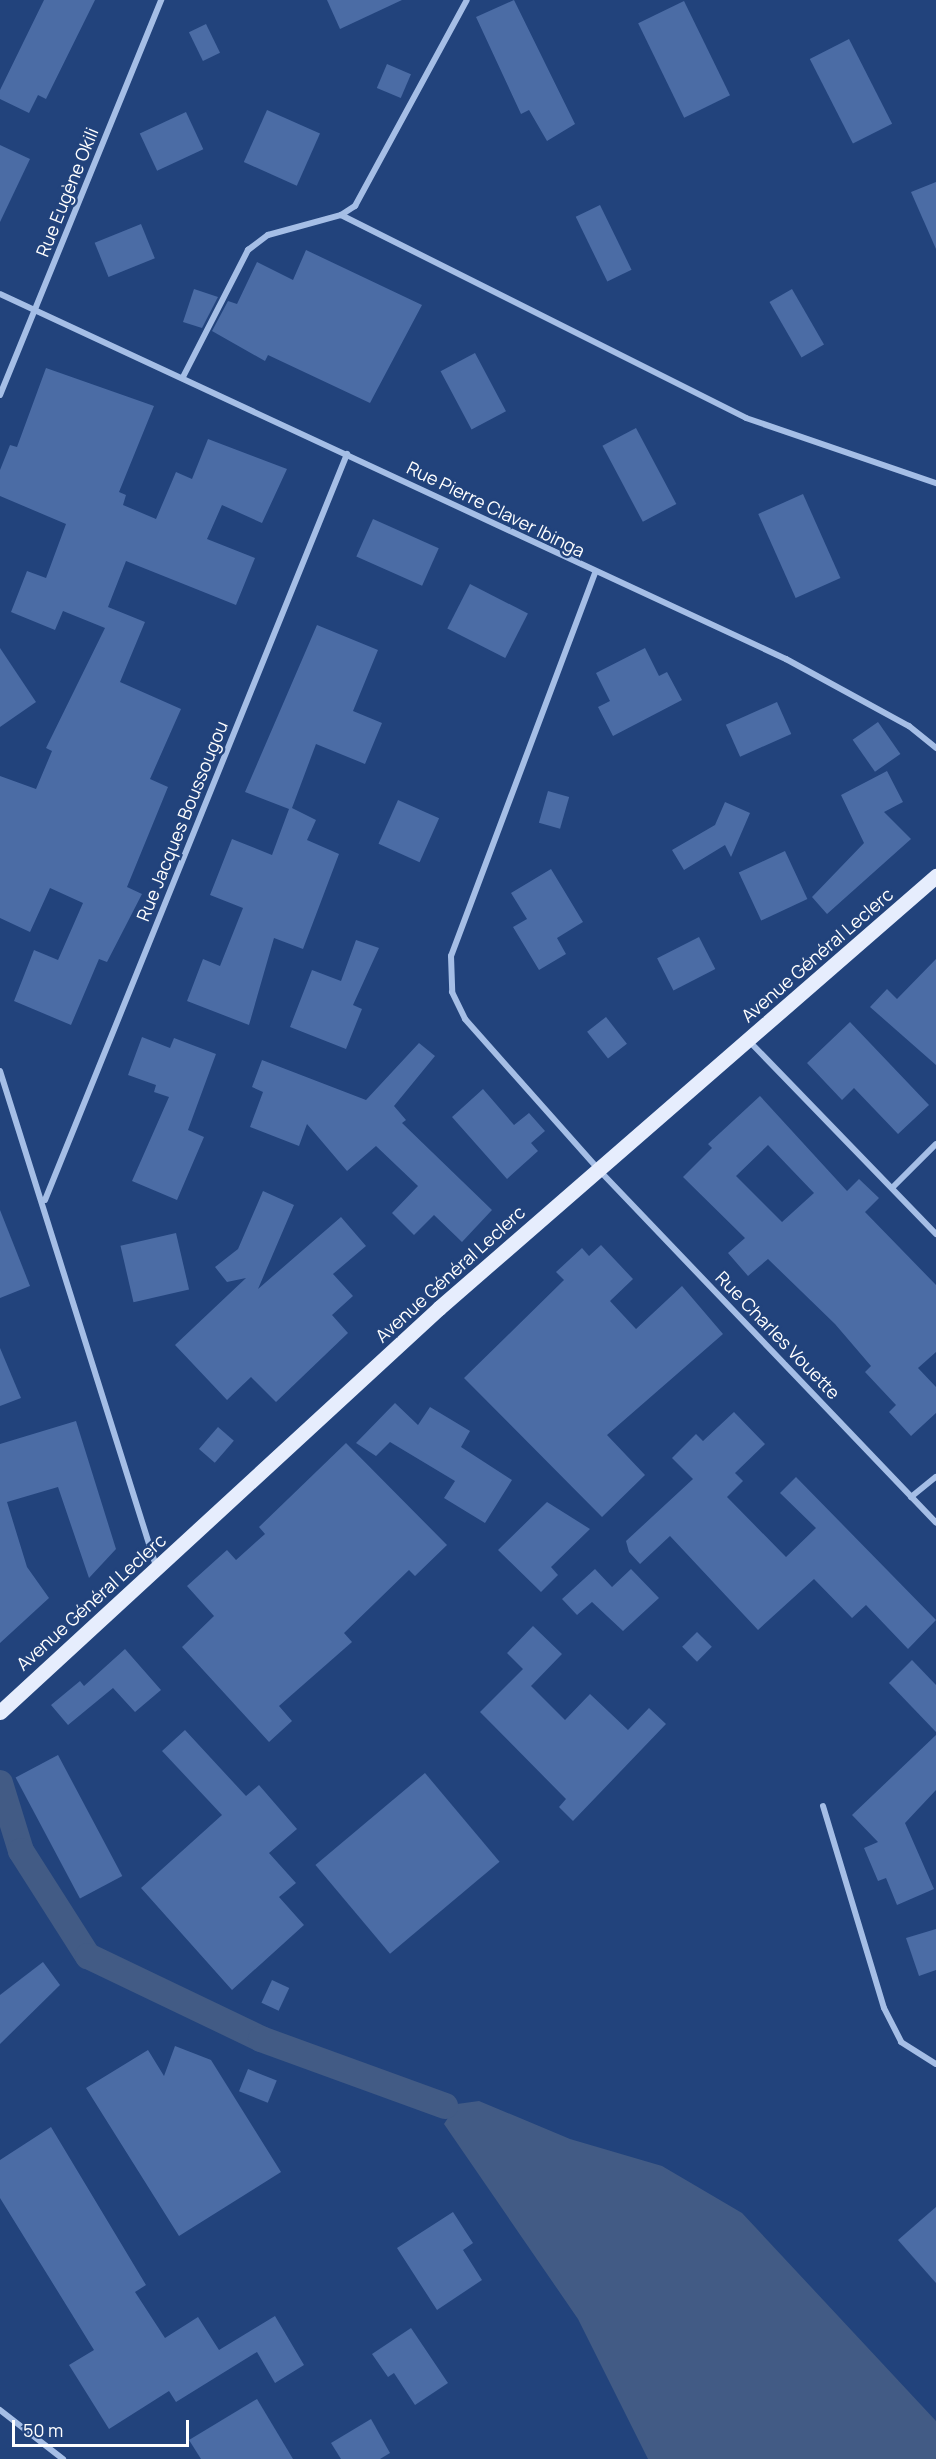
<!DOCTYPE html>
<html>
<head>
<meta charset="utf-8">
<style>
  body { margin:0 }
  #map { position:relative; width:936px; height:2459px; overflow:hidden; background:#22437c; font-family:Manrope,sans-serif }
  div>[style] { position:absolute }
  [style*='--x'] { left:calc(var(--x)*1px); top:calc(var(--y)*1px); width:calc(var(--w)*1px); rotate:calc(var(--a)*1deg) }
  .water>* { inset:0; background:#425b85 }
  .canal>* { height:26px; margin:-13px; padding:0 13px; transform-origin:13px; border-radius:13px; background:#425b85 }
  .building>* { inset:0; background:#4b6ca5; transform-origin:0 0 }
  .street>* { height:6px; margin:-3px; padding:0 3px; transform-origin:3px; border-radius:3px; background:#a5bee6 }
  .primary>* { height:15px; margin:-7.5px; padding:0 7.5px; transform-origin:7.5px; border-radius:7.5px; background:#e6edfd }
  span { translate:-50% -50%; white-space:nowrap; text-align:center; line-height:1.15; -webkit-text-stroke:5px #22437c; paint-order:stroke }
  .street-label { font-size:18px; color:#fff }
  .scale { position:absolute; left:12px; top:2420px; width:177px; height:27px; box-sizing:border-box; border:3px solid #fff; border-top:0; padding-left:8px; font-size:18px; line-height:21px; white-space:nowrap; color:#fff; -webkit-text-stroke:4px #22437c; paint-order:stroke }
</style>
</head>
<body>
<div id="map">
  <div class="water">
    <div style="clip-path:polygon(479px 2101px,570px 2139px,662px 2166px,742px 2213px,936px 2421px,936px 2459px,648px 2459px,578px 2319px,444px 2124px,457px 2104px)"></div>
  </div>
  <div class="canal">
    <div style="--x:0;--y:1783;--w:71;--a:72.8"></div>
    <div style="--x:21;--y:1851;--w:125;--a:57.5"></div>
    <div style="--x:88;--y:1956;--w:192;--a:25.6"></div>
    <div style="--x:261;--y:2039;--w:196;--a:20"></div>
  </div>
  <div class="building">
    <div style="clip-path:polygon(44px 0,95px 0,46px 99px,38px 95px,29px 113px,0 99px,0 90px)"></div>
    <div style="clip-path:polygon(327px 0,402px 0,340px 29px)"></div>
    <div style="clip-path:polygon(514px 0,575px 124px,547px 141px,529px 110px,521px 114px,476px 17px)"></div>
    <div style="left:684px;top:1px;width:105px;height:51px;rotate:64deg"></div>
    <div style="left:206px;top:24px;width:32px;height:19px;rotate:64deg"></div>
    <div style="left:849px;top:39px;width:95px;height:44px;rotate:63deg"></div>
    <div style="left:387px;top:64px;width:26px;height:26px;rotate:23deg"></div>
    <div style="left:267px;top:110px;width:58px;height:57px;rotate:24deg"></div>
    <div style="left:186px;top:112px;width:41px;height:51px;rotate:65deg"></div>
    <div style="clip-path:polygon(0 145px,30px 159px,0 222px)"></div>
    <div style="clip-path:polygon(936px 182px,936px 249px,911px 192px)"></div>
    <div style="left:600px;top:205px;width:72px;height:27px;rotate:64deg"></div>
    <div style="left:141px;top:224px;width:37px;height:50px;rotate:68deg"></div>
    <div style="clip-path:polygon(306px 250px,422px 305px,370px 403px,268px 355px,265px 361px,212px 331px,228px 301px,237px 304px,257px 262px,293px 280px)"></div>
    <div style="clip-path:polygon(194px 289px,218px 297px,202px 328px,183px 322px)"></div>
    <div style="left:792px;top:289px;width:64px;height:26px;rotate:60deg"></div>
    <div style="left:475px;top:353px;width:66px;height:39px;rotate:62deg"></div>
    <div style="clip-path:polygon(46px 368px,154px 406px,119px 492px,126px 495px,123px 505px,156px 519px,176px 472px,192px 479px,208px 439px,287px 469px,262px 523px,222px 505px,207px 539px,255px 558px,236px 605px,126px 561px,108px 607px,145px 622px,120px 682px,181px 709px,150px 779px,168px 787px,127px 887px,142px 894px,107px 962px,99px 959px,71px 1025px,14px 1001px,34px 950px,58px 960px,83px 903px,50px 888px,30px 932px,0 918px,0 776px,36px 789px,52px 751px,46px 748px,105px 628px,63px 611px,55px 630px,11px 612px,27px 571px,46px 578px,66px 524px,0 496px,0 470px,10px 445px,17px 447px)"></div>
    <div style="left:636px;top:428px;width:86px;height:38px;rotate:62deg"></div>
    <div style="left:803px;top:494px;width:92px;height:49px;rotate:66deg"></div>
    <div style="left:373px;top:519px;width:72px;height:41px;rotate:24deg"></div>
    <div style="left:470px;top:584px;width:65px;height:50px;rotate:27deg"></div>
    <div style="clip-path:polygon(317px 625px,378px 650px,353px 711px,382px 723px,365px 764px,316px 744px,292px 808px,316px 820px,307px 840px,339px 854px,303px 949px,274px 938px,249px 1025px,187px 1001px,203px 959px,220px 966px,243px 908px,210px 895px,232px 839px,272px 855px,289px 809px,245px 792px)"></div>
    <div style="clip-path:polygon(0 648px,36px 702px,0 727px)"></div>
    <div style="clip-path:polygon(645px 648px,659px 676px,667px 672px,682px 700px,613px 736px,598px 707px,610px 701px,596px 673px)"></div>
    <div style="left:777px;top:702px;width:35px;height:56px;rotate:66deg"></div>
    <div style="left:878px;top:722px;width:39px;height:31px;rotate:55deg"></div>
    <div style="clip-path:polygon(887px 771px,903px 802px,884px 812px,911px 839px,827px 914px,812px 897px,864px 843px,841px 795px)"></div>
    <div style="left:548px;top:791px;width:22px;height:33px;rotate:16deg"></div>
    <div style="left:398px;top:800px;width:45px;height:48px;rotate:24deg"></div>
    <div style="clip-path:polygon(725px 802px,750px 813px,731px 857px,725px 845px,684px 870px,672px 850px,715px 825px)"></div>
    <div style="left:785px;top:851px;width:53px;height:51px;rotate:65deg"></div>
    <div style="clip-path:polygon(551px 869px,583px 922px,557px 938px,566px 954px,539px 970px,513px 927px,527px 919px,511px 893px)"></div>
    <div style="left:699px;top:937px;width:36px;height:47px;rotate:63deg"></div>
    <div style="clip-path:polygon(356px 940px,379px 948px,353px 1005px,362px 1009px,346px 1049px,290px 1027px,312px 970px,341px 981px)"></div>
    <div style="clip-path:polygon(936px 959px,936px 1065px,870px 1007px,887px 989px,897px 999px)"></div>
    <div style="left:606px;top:1017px;width:34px;height:24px;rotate:52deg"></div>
    <div style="clip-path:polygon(850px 1022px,929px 1105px,898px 1134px,854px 1088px,842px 1100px,807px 1063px)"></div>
    <div style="clip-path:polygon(142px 1037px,170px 1048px,174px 1038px,216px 1054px,188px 1130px,204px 1137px,177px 1200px,132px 1181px,169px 1097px,154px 1092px,156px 1085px,128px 1075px)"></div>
    <div style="clip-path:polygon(419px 1043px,435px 1056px,394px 1106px,406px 1120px,402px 1123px,492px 1210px,462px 1242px,434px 1215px,414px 1235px,392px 1213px,418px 1186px,376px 1146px,347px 1171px,307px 1124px,299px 1146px,250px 1127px,263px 1092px,252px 1087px,262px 1060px,366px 1100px)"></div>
    <div style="clip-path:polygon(483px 1089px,514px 1125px,529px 1113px,545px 1131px,531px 1143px,538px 1151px,507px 1179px,452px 1117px)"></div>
    <div style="clip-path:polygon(evenodd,760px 1096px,847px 1191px,859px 1179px,879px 1198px,865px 1212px,936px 1285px,936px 1352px,918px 1368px,936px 1387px,936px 1413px,911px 1436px,889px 1412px,896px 1405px,865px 1372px,871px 1366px,835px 1324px,768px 1259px,748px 1276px,728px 1253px,745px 1238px,683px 1177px,712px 1148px,708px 1144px,760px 1096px,768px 1145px,814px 1193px,782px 1222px,736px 1176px,768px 1145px)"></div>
    <div style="clip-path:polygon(263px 1191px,294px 1205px,258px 1289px,341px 1217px,366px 1246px,333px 1274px,353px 1296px,332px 1315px,348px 1333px,276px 1402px,251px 1377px,227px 1400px,175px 1345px,246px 1278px,227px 1282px,215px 1267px,238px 1249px)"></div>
    <div style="clip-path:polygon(0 1210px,30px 1286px,0 1298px)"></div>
    <div style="left:176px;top:1233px;width:58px;height:57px;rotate:77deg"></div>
    <div style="clip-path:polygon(601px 1245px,633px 1279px,610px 1301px,636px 1329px,682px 1286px,723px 1334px,607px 1435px,645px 1475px,602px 1517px,464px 1378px,564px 1280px,556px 1272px,582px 1248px,589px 1256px)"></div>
    <div style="clip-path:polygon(0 1348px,21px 1398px,0 1406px)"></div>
    <div style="clip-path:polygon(395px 1403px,418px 1425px,430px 1407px,470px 1431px,461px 1447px,512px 1480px,485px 1523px,444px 1498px,455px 1481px,390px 1442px,376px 1456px,356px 1443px)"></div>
    <div style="clip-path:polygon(734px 1412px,765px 1444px,735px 1473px,743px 1481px,727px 1497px,786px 1557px,816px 1528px,780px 1493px,796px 1477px,936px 1620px,908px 1649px,866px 1605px,852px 1618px,814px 1579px,758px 1630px,670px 1536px,640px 1564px,629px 1552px,626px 1541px,693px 1479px,672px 1458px,696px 1434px,703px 1441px)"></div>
    <div style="clip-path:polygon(76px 1421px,116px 1549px,89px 1578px,58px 1487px,7px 1502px,27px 1567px,49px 1598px,0 1643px,0 1444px)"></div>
    <div style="left:218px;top:1427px;width:21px;height:29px;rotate:41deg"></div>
    <div style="clip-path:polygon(346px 1443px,447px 1545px,415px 1576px,409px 1570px,344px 1633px,352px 1642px,279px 1706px,292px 1721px,269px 1742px,182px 1647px,214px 1616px,187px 1586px,227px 1550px,236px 1560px,265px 1534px,259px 1527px)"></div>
    <div style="clip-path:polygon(547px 1502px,590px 1529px,551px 1567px,558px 1575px,541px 1592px,498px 1550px)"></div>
    <div style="clip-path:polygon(595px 1569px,612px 1587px,631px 1569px,659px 1598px,623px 1631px,592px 1602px,577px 1615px,562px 1599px)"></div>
    <div style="clip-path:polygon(533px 1626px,562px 1654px,531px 1686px,565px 1720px,590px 1694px,628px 1730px,649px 1708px,666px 1724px,573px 1821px,559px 1807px,566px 1799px,480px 1712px,523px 1669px,507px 1653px)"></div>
    <div style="left:697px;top:1632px;width:21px;height:21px;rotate:45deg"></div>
    <div style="clip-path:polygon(125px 1649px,161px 1690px,135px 1712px,113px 1688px,68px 1725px,51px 1705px,80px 1681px,84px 1686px)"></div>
    <div style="clip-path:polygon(912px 1660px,936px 1685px,936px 1732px,889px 1683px)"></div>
    <div style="clip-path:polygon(185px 1730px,246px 1796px,259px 1785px,297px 1829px,269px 1853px,296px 1883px,279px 1897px,304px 1925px,232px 1990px,141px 1888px,222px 1815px,162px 1751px)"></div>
    <div style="clip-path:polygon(936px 1735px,936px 1790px,905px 1823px,934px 1889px,897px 1905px,886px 1878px,878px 1881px,864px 1848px,878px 1842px,852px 1815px)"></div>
    <div style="left:58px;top:1755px;width:137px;height:48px;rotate:62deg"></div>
    <div style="left:425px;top:1773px;width:116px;height:143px;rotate:50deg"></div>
    <div style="clip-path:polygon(936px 1929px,936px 1970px,919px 1976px,906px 1938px)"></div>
    <div style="clip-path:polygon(43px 1962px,60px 1985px,0 2044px,0 1995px)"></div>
    <div style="left:272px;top:1980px;width:19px;height:25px;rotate:25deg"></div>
    <div style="clip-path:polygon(175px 2046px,211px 2060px,281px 2172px,179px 2236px,86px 2088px,148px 2050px,164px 2076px)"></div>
    <div style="left:248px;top:2069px;width:31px;height:24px;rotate:22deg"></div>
    <div style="clip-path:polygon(51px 2127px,146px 2285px,135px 2292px,165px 2338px,198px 2317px,219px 2350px,275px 2316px,304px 2365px,275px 2383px,257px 2352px,176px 2402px,169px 2391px,109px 2429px,69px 2365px,94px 2350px,0 2198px,0 2160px)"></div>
    <div style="clip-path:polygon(936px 2207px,936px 2283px,898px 2240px)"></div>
    <div style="clip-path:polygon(453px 2212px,473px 2243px,463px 2250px,482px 2280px,437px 2310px,397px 2248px)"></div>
    <div style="clip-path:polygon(411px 2328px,448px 2383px,415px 2405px,394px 2373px,388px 2377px,372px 2354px)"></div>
    <div style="clip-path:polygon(257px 2399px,293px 2459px,201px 2459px,189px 2440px)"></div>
    <div style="clip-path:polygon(371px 2419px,390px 2453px,380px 2459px,341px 2459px,331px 2443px)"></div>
  </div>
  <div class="street">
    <div style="--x:341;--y:215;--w:453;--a:26.6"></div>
    <div style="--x:746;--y:418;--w:201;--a:18.9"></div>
    <div style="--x:0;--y:294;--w:867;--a:24.91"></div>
    <div style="--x:786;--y:659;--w:140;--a:28.6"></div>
    <div style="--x:909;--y:726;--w:35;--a:39"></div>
    <div style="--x:183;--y:377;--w:143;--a:-62.9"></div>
    <div style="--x:248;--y:250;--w:25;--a:-37"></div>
    <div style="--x:268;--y:235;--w:76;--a:-15.3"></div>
    <div style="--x:341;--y:215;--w:17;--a:-33"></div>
    <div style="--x:355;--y:206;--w:234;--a:-61.5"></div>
    <div style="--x:0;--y:395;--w:427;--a:-67.8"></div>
    <div style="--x:595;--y:573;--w:409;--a:110.6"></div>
    <div style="--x:451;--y:956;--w:36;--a:88"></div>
    <div style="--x:452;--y:992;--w:30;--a:64"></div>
    <div style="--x:465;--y:1019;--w:200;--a:48.4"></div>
    <div style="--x:598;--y:1169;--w:489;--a:46.3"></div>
    <div style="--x:749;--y:1041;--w:269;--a:45.9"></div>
    <div style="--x:0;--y:1071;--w:519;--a:72.51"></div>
    <div style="--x:892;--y:1188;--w:62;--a:-45"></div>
    <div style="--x:45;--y:1200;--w:805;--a:-67.96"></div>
    <div style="--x:911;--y:1497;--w:32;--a:-39"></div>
    <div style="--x:823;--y:1806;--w:211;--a:73.2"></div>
    <div style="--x:884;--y:2008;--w:38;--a:63"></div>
    <div style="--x:901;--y:2042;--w:41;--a:32.2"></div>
    <div style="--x:0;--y:2410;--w:80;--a:37.9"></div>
  </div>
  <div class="primary">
    <div style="--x:0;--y:1712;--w:597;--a:-42.62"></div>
    <div style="--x:439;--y:1308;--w:659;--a:-41"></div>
  </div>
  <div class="street-label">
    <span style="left:67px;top:192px;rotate:-68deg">Rue Eugène Okili</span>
    <span style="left:496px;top:509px;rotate:26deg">Rue Pierre Claver Ibinga</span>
    <span style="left:182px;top:821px;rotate:-68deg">Rue Jacques Boussougou</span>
    <span style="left:817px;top:955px;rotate:-41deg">Avenue Général Leclerc</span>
    <span style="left:450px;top:1274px;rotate:-42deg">Avenue Général Leclerc</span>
    <span style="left:778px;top:1335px;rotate:46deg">Rue Charles Vouette</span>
    <span style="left:91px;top:1602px;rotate:-42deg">Avenue Général Leclerc</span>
  </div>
  <div class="scale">50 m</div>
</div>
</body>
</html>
